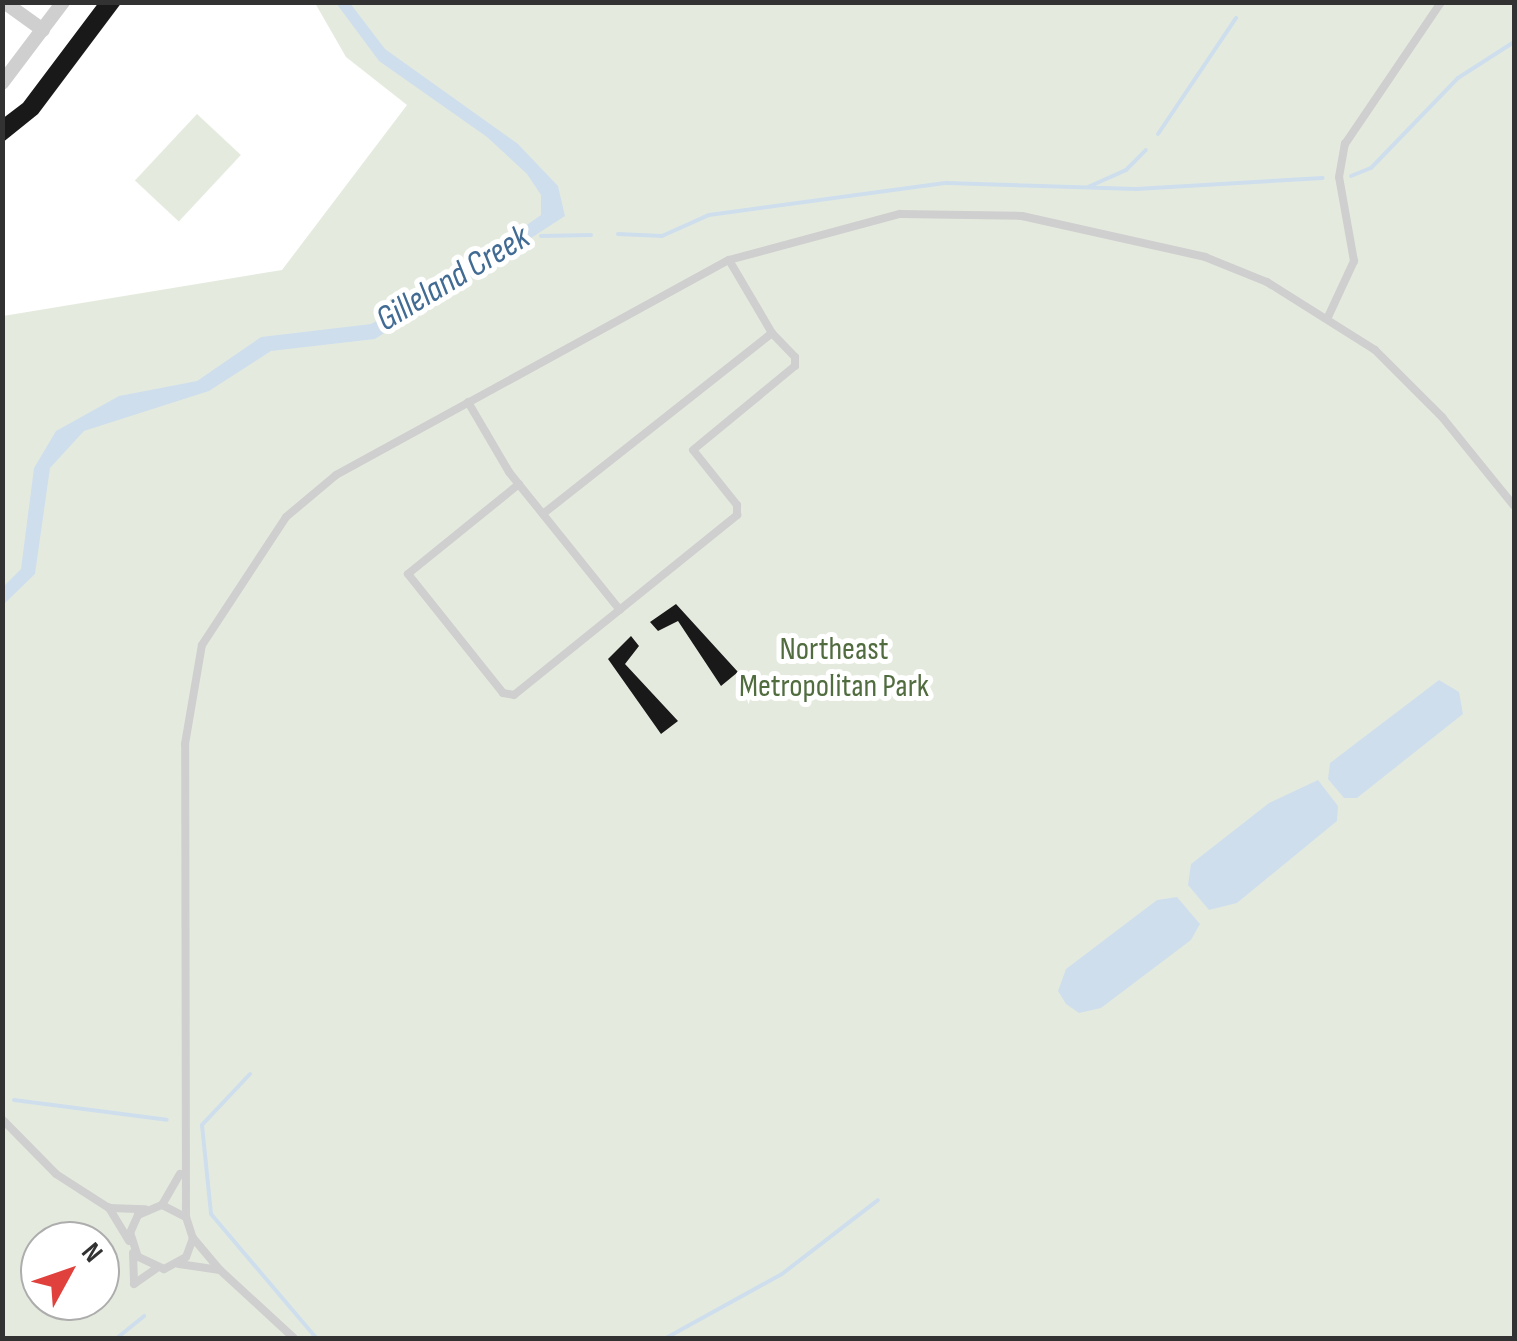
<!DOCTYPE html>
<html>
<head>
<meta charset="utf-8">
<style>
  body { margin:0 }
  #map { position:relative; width:1517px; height:1341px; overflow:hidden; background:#fff; font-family:"Sofia Sans Condensed",sans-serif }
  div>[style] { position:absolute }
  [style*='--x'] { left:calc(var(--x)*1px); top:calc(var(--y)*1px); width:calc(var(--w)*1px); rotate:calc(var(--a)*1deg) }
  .green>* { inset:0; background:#e4ebde; transform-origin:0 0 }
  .water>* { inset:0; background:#cfdeed }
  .stream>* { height:4px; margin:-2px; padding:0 2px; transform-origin:2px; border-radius:2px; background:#cfdeed }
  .building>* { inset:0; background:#191919 }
  .lane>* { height:8px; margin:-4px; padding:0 4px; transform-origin:4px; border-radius:4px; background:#cfcfcf }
  .street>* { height:14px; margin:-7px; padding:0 7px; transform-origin:7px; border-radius:7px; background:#cfcfcf }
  span { translate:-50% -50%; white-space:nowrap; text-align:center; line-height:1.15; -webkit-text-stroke:10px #fff; paint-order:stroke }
  .park-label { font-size:32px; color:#516d40 }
  .water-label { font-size:35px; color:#416b93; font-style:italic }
  .frame { position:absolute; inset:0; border:5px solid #323232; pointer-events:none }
  .north { position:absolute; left:20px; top:1221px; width:100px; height:100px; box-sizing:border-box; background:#fff; border:2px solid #adadad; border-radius:50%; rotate:50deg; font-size:28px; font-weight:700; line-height:40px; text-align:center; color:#323232 }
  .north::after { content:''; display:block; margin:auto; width:35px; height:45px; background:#e0413d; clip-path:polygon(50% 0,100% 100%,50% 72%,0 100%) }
</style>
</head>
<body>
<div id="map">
  <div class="green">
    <div style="clip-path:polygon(evenodd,315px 3px,1514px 3px,1514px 1338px,3px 1338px,3px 316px,282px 270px,407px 105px,346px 57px,315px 3px,40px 1241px,100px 1241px,100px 1301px,40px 1301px,40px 1241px)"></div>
    <div style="left:197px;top:114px;width:60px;height:91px;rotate:43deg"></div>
  </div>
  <div class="water">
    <div style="clip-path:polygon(336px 3px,350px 3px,385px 49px,518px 144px,558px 186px,565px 216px,375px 339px,271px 351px,209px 391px,84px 431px,50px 468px,35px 574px,3px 605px,3px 587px,21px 569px,34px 468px,56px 431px,119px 396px,197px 381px,261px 337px,371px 324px,438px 287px,541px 215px,541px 195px,527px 174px,487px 137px,379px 61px)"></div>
    <div style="clip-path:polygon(1439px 680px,1459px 692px,1463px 714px,1357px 798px,1344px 798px,1328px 779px,1330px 763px)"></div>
    <div style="clip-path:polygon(1318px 780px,1338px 806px,1337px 821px,1237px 903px,1209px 910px,1188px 885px,1191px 864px,1269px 803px)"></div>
    <div style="clip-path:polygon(1177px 897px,1200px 924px,1191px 940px,1101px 1008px,1079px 1013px,1066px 1004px,1058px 991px,1066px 969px,1157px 900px)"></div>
  </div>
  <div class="stream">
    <div style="--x:1158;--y:134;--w:140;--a:-56.1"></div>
    <div style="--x:1351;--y:176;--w:22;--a:-22"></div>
    <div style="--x:1371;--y:168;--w:125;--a:-46"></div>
    <div style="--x:1458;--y:78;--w:67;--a:-32.7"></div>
    <div style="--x:1088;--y:187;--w:42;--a:-24.1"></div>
    <div style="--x:1126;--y:170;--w:28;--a:-45"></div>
    <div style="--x:618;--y:234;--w:44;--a:2.6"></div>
    <div style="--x:662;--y:236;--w:51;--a:-24.1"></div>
    <div style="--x:709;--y:215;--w:240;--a:-7.7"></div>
    <div style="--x:947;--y:183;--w:189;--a:1.8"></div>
    <div style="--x:1136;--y:189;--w:187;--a:-3.4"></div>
    <div style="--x:541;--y:236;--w:50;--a:-1.1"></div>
    <div style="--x:250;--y:1074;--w:70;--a:133.3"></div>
    <div style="--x:202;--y:1125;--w:89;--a:84.2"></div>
    <div style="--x:211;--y:1214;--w:162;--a:49.7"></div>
    <div style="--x:14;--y:1100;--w:154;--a:7.4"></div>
    <div style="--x:117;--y:1338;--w:35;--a:-39"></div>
    <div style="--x:666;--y:1338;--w:132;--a:-28.9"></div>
    <div style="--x:782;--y:1274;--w:121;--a:-37.6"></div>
  </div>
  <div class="building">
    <div style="clip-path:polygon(99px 2px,122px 2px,38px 114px,2px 143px,2px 119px,23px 103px)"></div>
    <div style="clip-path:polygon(676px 604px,738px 672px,721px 686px,678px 621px,658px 631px,650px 622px)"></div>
    <div style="clip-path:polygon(631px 636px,639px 646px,625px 664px,678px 721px,661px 734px,608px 659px)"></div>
  </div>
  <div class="lane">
    <div style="--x:729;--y:260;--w:85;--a:59.5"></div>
    <div style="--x:1328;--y:317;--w:62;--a:-65.1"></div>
    <div style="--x:1354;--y:261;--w:85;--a:-100.1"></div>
    <div style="--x:1339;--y:177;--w:34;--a:-80"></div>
    <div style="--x:1345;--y:144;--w:171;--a:-55.9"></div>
    <div style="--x:468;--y:402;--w:81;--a:59.6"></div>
    <div style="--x:509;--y:472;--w:177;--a:51.2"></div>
    <div style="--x:519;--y:484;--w:143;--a:141"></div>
    <div style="--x:408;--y:574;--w:152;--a:51.4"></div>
    <div style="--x:503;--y:693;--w:11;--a:10"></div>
    <div style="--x:514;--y:695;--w:287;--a:-38.9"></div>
    <div style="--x:737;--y:515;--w:10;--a:-90"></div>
    <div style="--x:737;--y:505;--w:70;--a:-128.7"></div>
    <div style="--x:693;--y:450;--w:132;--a:-39.5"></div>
    <div style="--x:795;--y:366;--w:9;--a:-90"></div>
    <div style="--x:795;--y:357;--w:33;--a:-134"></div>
    <div style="--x:772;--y:333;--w:292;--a:141.7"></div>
    <div style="--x:2;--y:1119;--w:77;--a:45.5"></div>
    <div style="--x:56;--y:1174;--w:63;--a:32.7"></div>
    <div style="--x:162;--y:1205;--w:27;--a:27"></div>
    <div style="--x:186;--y:1217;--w:22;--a:72"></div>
    <div style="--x:193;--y:1238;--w:20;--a:110"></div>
    <div style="--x:186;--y:1257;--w:25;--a:151"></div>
    <div style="--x:164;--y:1269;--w:29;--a:-155"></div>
    <div style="--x:138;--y:1257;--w:25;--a:-108"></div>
    <div style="--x:130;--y:1233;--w:20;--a:-66"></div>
    <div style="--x:138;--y:1215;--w:26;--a:-23"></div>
    <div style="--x:162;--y:1205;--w:36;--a:-60"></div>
    <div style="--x:186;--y:1217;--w:473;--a:-90.1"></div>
    <div style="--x:185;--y:744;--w:100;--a:-80.3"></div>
    <div style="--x:202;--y:645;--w:153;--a:-56.7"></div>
    <div style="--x:286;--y:517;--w:65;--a:-40"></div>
    <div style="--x:336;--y:475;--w:448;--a:-28.7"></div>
    <div style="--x:729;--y:260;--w:177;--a:-15.1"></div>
    <div style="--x:900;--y:214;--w:122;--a:0.9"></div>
    <div style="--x:1022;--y:216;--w:188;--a:12.6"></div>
    <div style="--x:1205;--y:257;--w:67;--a:22"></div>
    <div style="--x:1267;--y:282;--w:128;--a:32.2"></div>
    <div style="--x:1375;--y:350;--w:95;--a:45"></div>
    <div style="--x:1442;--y:417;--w:114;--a:51"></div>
    <div style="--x:129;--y:1241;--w:39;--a:-121"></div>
    <div style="--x:109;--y:1208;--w:36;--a:2"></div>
    <div style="--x:133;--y:1253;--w:31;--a:88"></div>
    <div style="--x:179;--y:1264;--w:41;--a:8.3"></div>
    <div style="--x:220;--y:1270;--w:42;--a:-130.2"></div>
    <div style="--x:220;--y:1270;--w:100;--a:42.6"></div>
    <div style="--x:134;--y:1284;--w:28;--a:-35"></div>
  </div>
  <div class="street">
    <div style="--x:4;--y:2;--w:48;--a:35.7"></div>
    <div style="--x:2;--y:83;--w:101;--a:-53"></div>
  </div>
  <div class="park-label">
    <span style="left:834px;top:669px">Northeast<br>Metropolitan Park</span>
  </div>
  <div class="water-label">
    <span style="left:453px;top:279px;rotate:-31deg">Gilleland Creek</span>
  </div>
  <div class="frame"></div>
  <div class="north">N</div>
</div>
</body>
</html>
